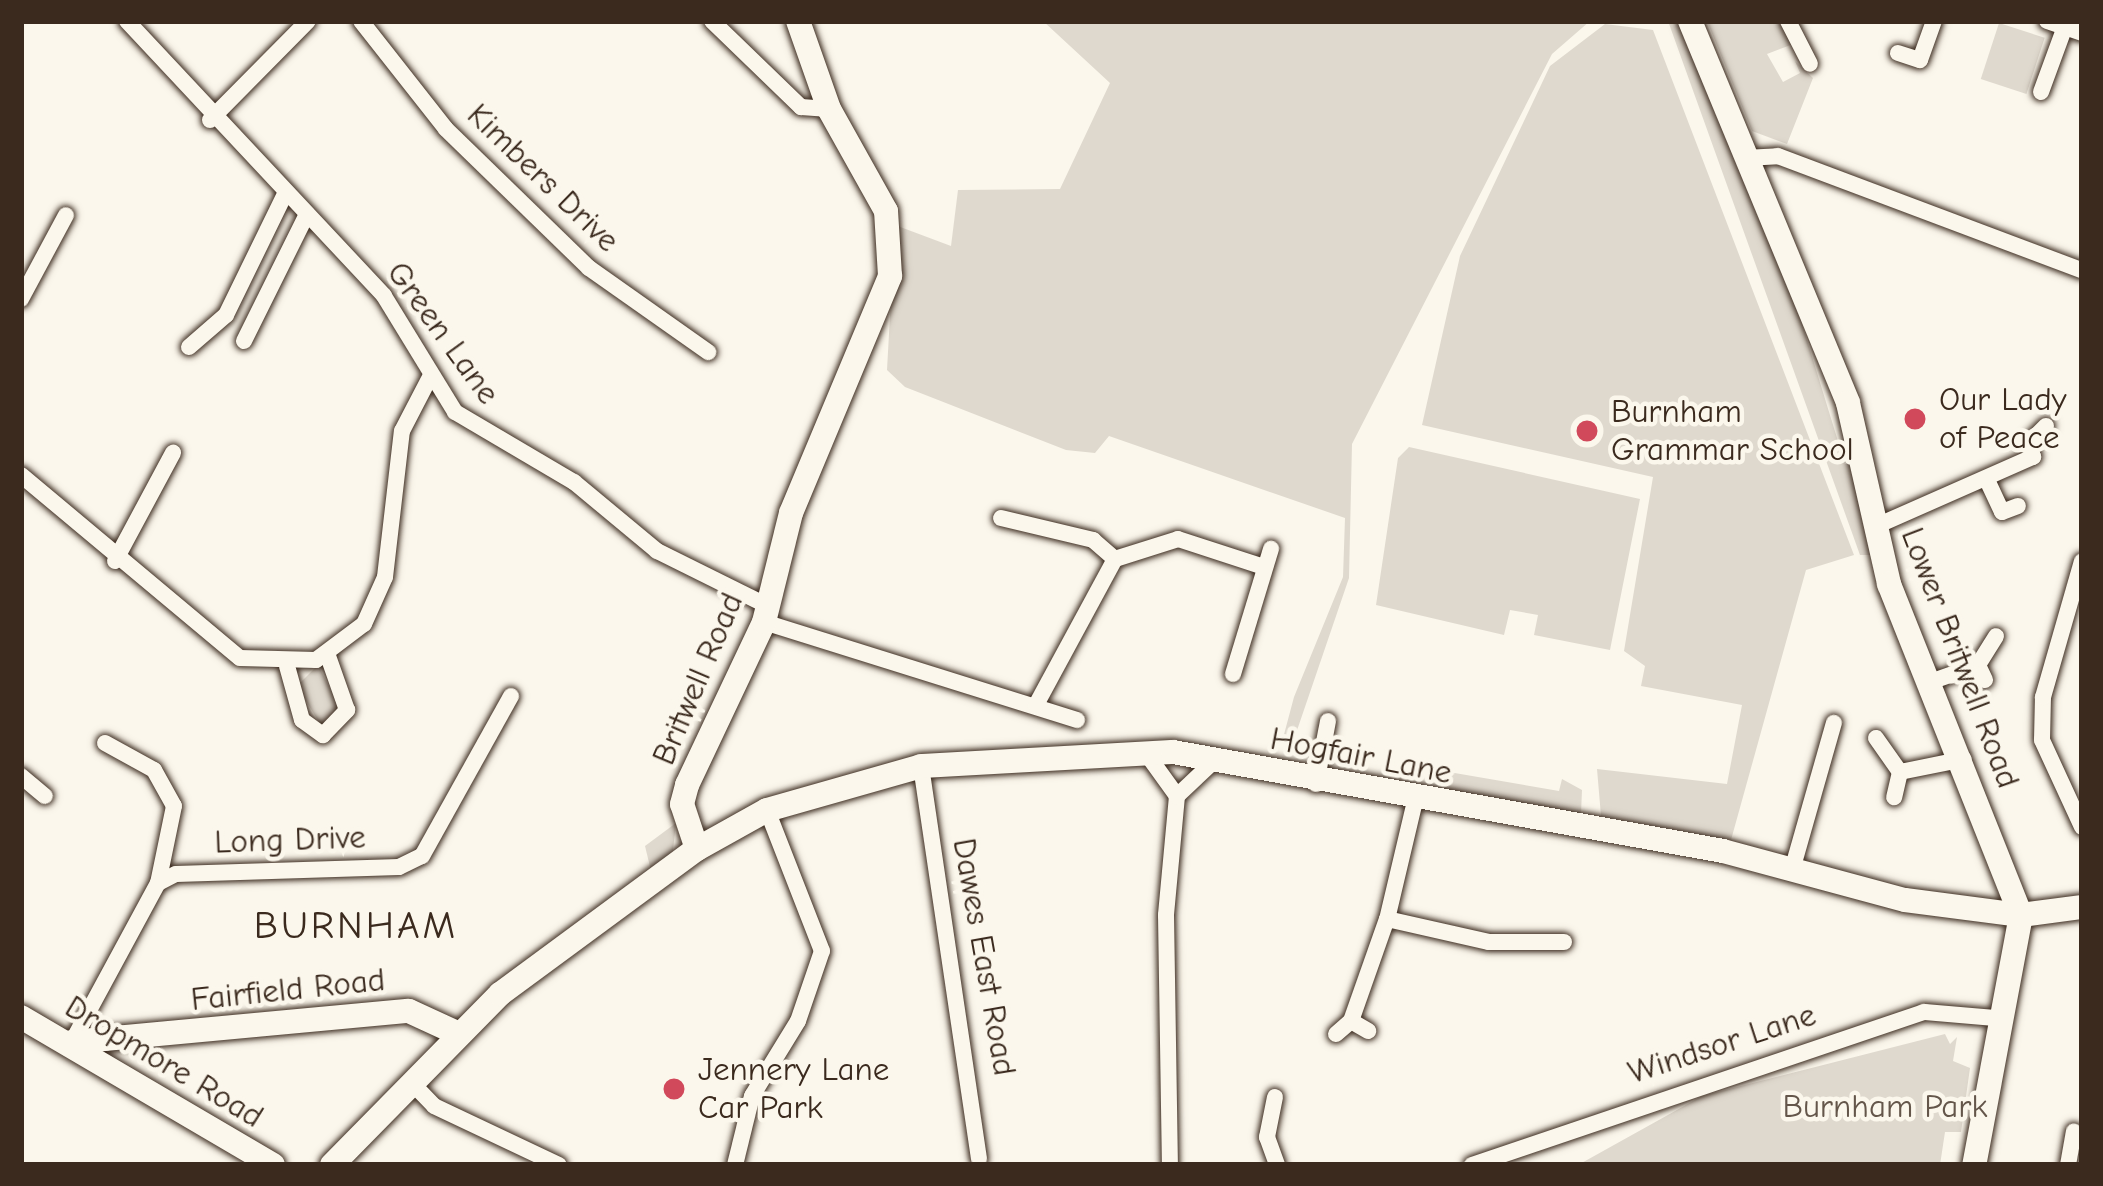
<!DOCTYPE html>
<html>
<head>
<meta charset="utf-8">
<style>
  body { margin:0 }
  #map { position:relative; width:2103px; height:1186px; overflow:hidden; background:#fbf7ec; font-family:"Comic Neue",sans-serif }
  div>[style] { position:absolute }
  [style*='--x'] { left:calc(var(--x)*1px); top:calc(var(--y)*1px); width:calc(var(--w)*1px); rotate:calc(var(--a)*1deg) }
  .green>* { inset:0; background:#dfd9ce; transform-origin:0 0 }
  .roads { filter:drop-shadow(0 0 3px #3b2a1e) drop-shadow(0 0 3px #3b2a1e) }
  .street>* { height:16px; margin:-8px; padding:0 8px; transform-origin:8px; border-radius:8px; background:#fbf7ec }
  .secondary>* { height:24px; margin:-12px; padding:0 12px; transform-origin:12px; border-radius:12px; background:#fbf7ec }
  .dots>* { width:33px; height:33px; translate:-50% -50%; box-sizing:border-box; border:6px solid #fbf7ec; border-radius:50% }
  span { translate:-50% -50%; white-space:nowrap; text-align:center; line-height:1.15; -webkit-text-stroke:9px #fbf7ec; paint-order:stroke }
  .street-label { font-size:33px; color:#3b2a1e }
  .poi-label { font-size:33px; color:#3b2a1e }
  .left { translate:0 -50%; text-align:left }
  .park-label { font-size:33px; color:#64564a }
  .quarter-label { font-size:39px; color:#3b2a1e; letter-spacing:3px }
  .frame { position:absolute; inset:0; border:24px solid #3b2a1e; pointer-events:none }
</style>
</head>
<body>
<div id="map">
  <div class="green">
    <div style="clip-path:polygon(1043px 21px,1590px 21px,1552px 54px,1352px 444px,1349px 578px,1292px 745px,1282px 742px,1294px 697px,1343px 577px,1345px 518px,1109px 436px,1095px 453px,1066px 450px,905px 387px,887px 370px,895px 225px,951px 246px,958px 190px,1060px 189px,1110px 83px)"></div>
    <div style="clip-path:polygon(1668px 21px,1686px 21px,1783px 262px,1845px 464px,1859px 462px,1875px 555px,1860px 555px)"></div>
    <div style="clip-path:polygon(1707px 21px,1784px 21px,1796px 43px,1767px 54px,1783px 82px,1800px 73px,1795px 61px,1813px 78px,1787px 144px,1752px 131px)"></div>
    <div style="left:1999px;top:23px;width:48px;height:59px;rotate:18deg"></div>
    <div style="clip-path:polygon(1605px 24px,1653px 30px,1854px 555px,1806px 570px,1731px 840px,1601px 816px,1597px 769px,1727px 784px,1742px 705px,1641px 686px,1645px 666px,1624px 651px,1653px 477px,1422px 425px,1460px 256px,1550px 66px)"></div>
    <div style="clip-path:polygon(1409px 447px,1640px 499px,1610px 650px,1534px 635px,1538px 615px,1510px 610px,1504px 635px,1376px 605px,1398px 458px)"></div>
    <div style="clip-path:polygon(318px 665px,341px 710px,322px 727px,297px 686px)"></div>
    <div style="clip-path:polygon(1443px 771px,1559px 791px,1562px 779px,1582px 790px,1581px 814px,1439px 793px)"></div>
    <div style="clip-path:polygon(676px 823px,672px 859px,652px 875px,645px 846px)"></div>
    <div style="clip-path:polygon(1945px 1034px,1950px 1044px,1957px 1037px,1953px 1061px,1970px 1068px,1961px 1132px,1945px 1132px,1940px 1165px,1578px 1165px,1702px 1096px)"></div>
  </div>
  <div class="roads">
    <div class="street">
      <div style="--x:127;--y:21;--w:376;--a:46.9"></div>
      <div style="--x:384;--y:296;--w:136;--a:58.5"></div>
      <div style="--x:455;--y:412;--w:138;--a:30.5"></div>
      <div style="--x:574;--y:482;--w:108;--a:39.7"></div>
      <div style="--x:657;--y:551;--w:124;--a:26.4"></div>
      <div style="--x:361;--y:21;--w:137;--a:51.8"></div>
      <div style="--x:446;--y:129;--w:199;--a:44.2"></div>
      <div style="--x:589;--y:268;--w:146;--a:35.2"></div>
      <div style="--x:712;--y:21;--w:124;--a:44"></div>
      <div style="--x:801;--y:107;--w:28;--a:4"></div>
      <div style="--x:1788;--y:21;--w:48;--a:62.9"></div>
      <div style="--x:2047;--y:21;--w:37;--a:19"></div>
      <div style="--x:1898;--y:53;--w:23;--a:18"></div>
      <div style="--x:1920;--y:60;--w:41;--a:-70.3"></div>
      <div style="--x:2041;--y:92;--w:76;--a:-69.9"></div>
      <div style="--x:210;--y:120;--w:139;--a:-45.3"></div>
      <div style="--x:1745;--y:158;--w:33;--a:-3"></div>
      <div style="--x:1778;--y:156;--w:325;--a:20.6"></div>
      <div style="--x:21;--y:299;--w:95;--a:-61.8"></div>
      <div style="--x:244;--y:341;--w:142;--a:-63.6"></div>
      <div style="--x:189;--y:347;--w:49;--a:-40.9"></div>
      <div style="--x:226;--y:315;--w:137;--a:-64"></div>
      <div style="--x:21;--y:475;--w:285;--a:39.9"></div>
      <div style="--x:240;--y:658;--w:76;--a:1.5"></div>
      <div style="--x:316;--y:660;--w:60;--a:-36.9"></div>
      <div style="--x:364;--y:624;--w:51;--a:-65.9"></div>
      <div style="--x:385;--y:577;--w:147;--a:-83.4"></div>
      <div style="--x:402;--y:431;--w:61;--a:-62.6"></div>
      <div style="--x:1988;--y:482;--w:33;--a:65"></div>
      <div style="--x:2002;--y:512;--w:17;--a:-21"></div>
      <div style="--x:1001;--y:518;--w:95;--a:13.4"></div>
      <div style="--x:1093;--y:540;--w:29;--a:41"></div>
      <div style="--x:1874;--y:527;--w:174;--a:-23.8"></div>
      <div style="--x:2033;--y:457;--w:15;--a:-106"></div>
      <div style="--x:2029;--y:443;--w:24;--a:-45"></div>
      <div style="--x:115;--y:561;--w:123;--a:-61.8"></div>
      <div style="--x:764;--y:622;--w:328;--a:17.4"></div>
      <div style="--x:287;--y:666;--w:56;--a:74.5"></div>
      <div style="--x:302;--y:720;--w:26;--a:36"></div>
      <div style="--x:323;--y:735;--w:35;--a:-46"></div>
      <div style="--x:347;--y:710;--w:57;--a:-109.4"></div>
      <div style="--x:1233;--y:674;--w:131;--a:-73.1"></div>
      <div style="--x:1985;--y:680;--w:17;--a:-115"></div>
      <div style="--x:1978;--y:665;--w:34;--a:-58"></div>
      <div style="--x:1930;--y:682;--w:51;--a:-19.5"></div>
      <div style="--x:1036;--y:705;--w:166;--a:-61.6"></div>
      <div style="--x:1115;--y:559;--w:66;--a:-17.6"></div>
      <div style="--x:1178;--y:539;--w:90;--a:18"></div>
      <div style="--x:1876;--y:738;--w:42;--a:54.8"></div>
      <div style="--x:1900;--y:772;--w:26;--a:103"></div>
      <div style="--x:105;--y:743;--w:56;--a:28.9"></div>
      <div style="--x:154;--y:770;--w:41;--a:60.9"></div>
      <div style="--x:174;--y:806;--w:79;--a:101.7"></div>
      <div style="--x:1146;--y:753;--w:53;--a:54.2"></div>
      <div style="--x:1177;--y:796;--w:120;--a:95.3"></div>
      <div style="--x:1166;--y:915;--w:250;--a:89.1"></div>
      <div style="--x:921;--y:766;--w:397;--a:81.6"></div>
      <div style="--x:1900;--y:772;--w:65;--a:-11.5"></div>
      <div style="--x:21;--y:776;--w:31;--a:40"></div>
      <div style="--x:1316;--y:784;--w:64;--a:-79.2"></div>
      <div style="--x:1177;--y:796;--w:51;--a:-43.4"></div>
      <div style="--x:1415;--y:801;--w:121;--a:103.3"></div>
      <div style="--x:1387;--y:919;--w:105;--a:12.7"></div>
      <div style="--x:1489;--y:942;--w:75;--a:0"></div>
      <div style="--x:2082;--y:827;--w:96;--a:-114.7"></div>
      <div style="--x:2042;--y:740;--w:43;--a:-88.7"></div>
      <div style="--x:2043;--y:697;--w:141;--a:-74"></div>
      <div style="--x:1792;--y:870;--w:153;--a:-74.1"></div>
      <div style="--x:1351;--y:1021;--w:108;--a:-70.6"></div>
      <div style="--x:1336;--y:1034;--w:20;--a:-41"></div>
      <div style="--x:1351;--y:1021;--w:20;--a:30"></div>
      <div style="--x:72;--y:1042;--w:181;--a:-61.6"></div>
      <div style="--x:158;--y:883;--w:20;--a:-27"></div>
      <div style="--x:176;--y:874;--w:223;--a:-1.8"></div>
      <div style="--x:399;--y:867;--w:25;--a:-26"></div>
      <div style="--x:422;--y:856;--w:183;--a:-60.9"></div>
      <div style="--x:412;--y:1083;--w:32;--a:46"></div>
      <div style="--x:434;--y:1106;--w:138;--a:25.3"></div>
      <div style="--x:1275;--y:1097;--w:41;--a:101.3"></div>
      <div style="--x:1267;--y:1137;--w:30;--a:70"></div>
      <div style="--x:735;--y:1165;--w:71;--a:-76.2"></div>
      <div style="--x:752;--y:1096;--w:88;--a:-58.5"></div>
      <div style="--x:798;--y:1021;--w:74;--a:-71.1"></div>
      <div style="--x:822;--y:951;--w:151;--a:-111.3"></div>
      <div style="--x:1472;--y:1165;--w:477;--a:-18.7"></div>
      <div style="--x:1924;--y:1012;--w:72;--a:4.8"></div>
      <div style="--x:2068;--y:1165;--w:34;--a:-80"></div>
    </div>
    <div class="secondary">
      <div style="--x:1690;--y:21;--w:413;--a:67.5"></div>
      <div style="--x:1848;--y:403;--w:186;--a:77.2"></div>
      <div style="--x:1889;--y:584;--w:356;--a:68.3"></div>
      <div style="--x:2021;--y:915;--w:254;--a:100.6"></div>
      <div style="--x:697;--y:849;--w:47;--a:-108.4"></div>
      <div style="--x:682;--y:804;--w:20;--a:-75"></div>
      <div style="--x:687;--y:785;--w:180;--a:-64.7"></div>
      <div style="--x:764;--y:622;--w:112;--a:-76.1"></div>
      <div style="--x:791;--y:513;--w:257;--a:-67.3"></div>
      <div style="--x:890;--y:276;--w:65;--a:-93.5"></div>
      <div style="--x:886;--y:211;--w:117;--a:-119.2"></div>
      <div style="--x:829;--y:109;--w:93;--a:-109.4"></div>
      <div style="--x:21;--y:1017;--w:292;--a:30.4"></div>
      <div style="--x:72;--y:1042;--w:338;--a:-5.3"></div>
      <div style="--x:409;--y:1011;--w:55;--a:24.7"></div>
      <div style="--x:332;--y:1165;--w:240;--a:-45.5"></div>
      <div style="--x:500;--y:994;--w:245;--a:-36.4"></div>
      <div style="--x:697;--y:849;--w:80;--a:-29.1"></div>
      <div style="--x:767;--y:810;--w:160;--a:-15.9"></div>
      <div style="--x:921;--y:766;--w:252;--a:-3.2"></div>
      <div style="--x:1173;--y:752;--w:559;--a:10.2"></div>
      <div style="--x:1723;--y:851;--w:188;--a:15.1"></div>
      <div style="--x:1905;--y:900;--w:117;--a:7.4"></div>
      <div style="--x:2021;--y:915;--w:62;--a:-7.5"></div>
    </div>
  </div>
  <div class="dots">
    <div style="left:1915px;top:419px;background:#d1495b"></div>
    <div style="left:1587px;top:431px;background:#d1495b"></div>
    <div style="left:674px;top:1089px;background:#d1495b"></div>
  </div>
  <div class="street-label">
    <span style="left:543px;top:178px;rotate:44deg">Kimbers Drive</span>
    <span style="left:443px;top:333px;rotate:54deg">Green Lane</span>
    <span style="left:1960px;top:658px;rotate:69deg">Lower Britwell Road</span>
    <span style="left:698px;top:679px;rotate:-67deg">Britwell Road</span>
    <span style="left:1361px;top:756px;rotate:11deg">Hogfair Lane</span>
    <span style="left:290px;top:840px;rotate:-2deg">Long Drive</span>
    <span style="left:984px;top:957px;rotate:80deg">Dawes East Road</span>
    <span style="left:288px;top:990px;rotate:-6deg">Fairfield Road</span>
    <span style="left:1722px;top:1044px;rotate:-18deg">Windsor Lane</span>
    <span style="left:164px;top:1062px;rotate:31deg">Dropmore Road</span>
  </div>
  <div class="poi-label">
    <span class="left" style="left:1939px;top:419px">Our Lady<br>of Peace</span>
    <span class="left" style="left:1611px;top:431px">Burnham<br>Grammar School</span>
    <span class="left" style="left:698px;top:1089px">Jennery Lane<br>Car Park</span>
  </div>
  <div class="park-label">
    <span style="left:1885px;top:1107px">Burnham Park</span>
  </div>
  <div class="quarter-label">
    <span style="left:356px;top:926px">BURNHAM</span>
  </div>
  <div class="frame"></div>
</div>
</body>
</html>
